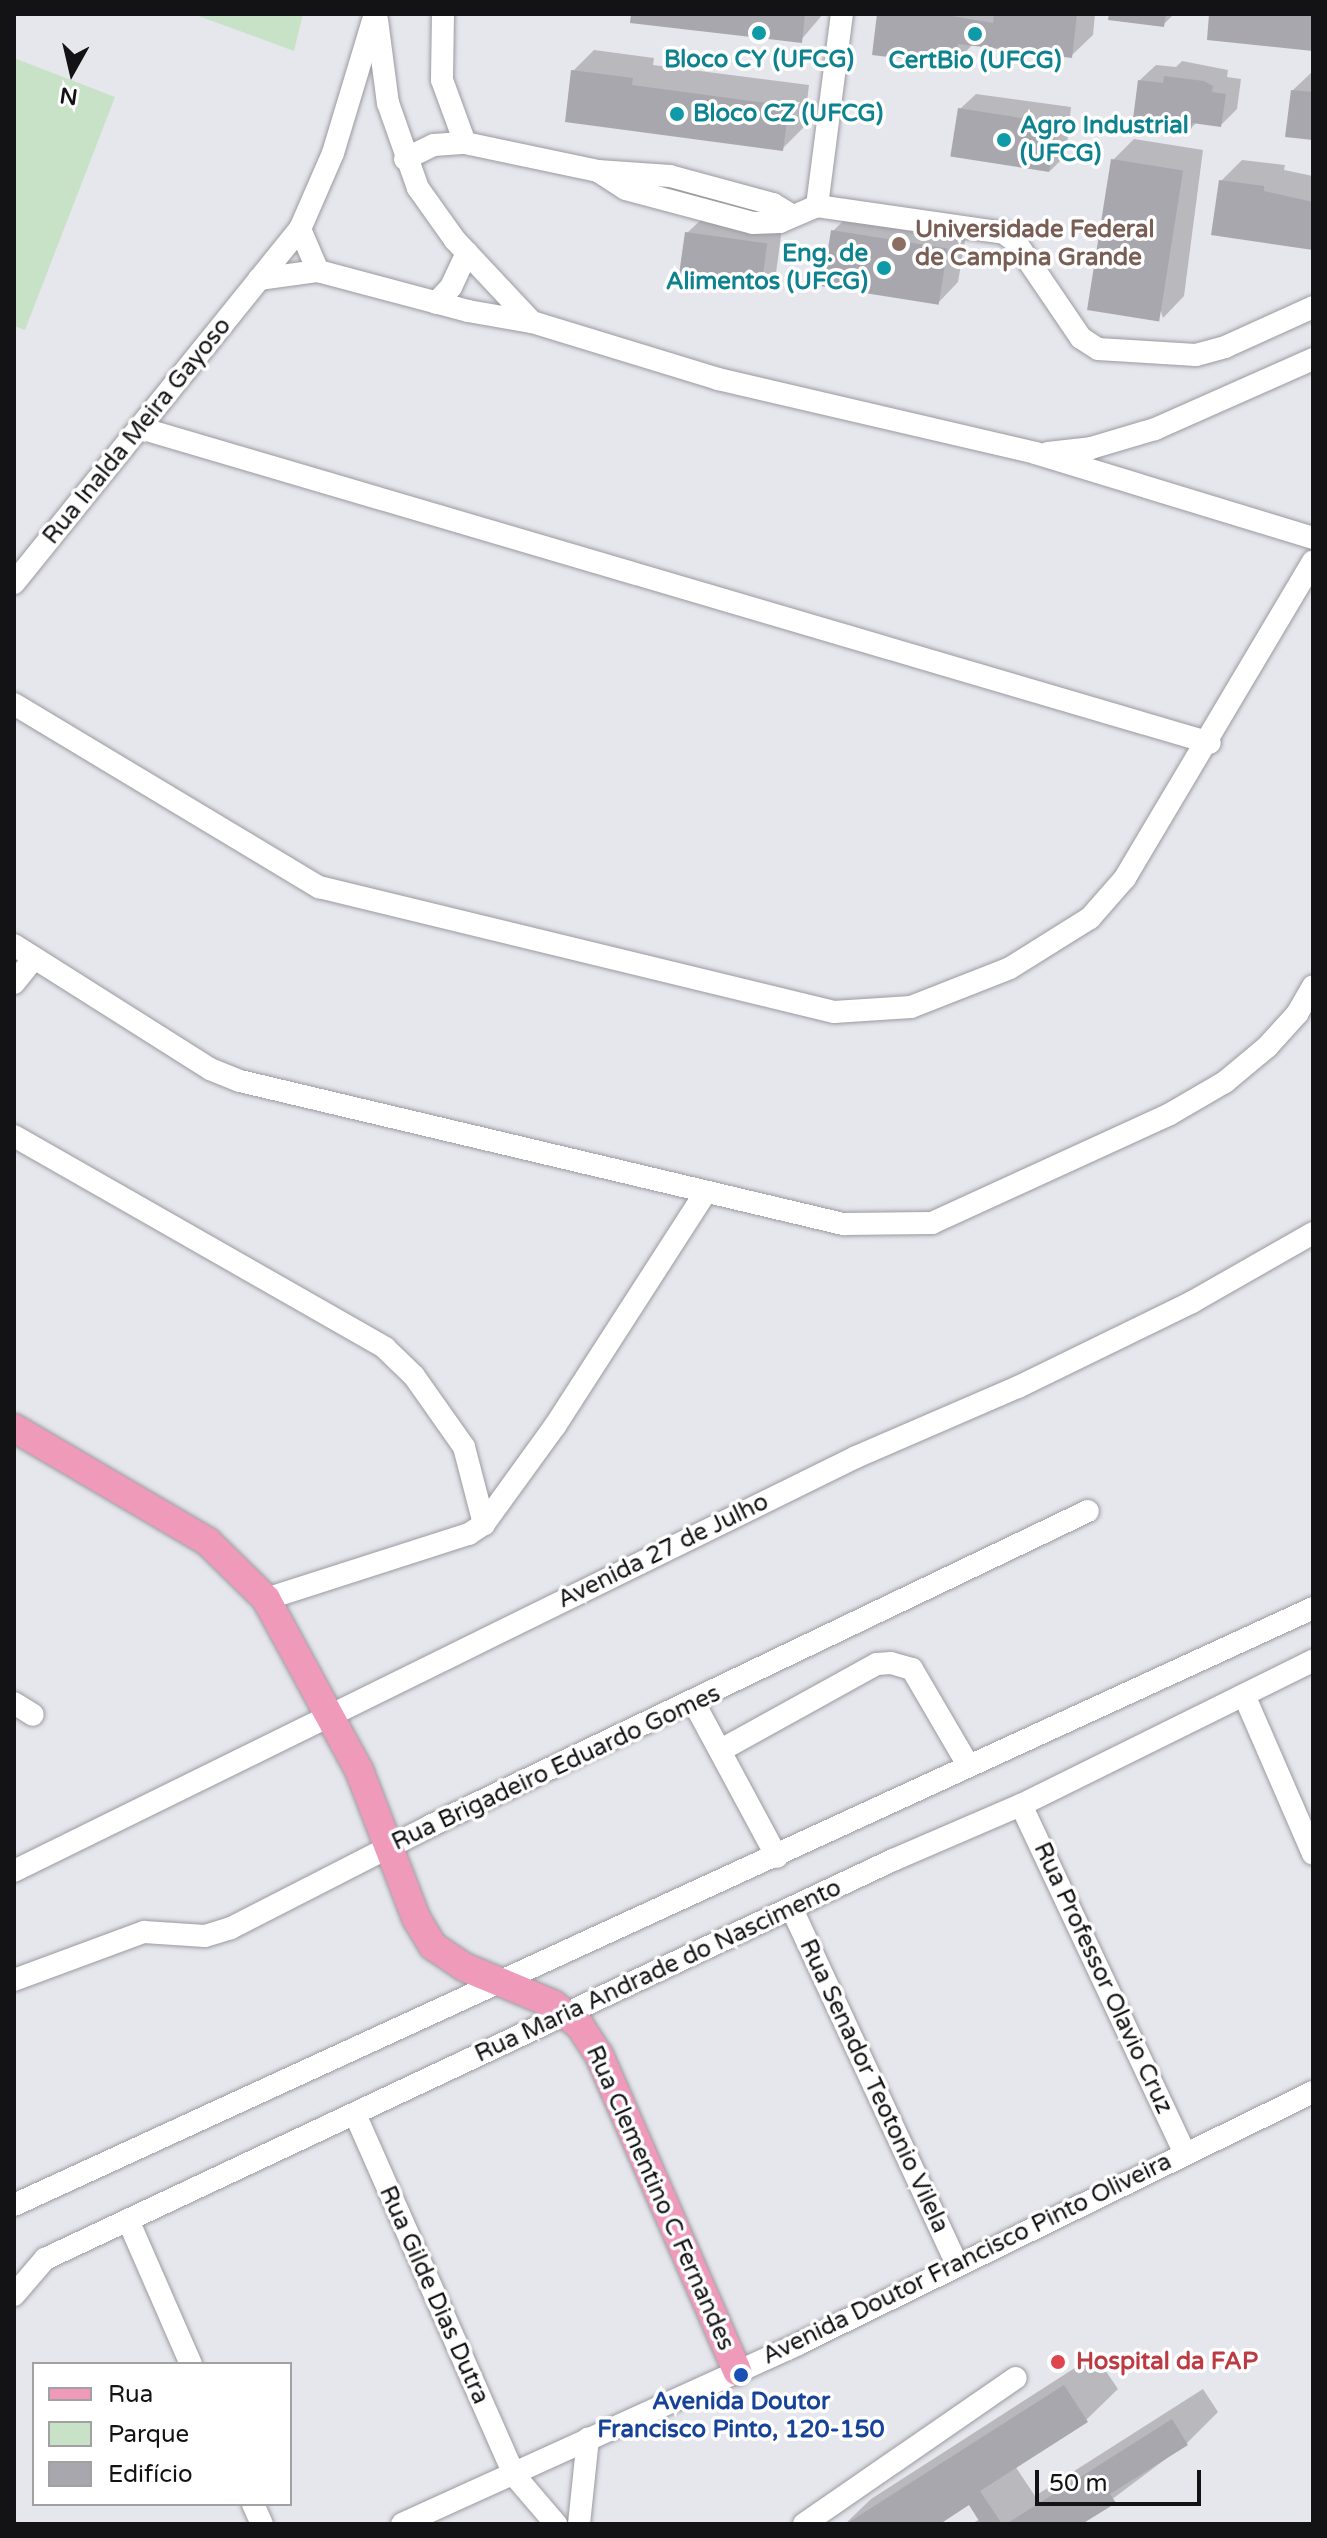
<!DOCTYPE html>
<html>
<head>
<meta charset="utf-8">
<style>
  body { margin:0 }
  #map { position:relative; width:1327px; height:2538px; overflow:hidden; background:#e6e6ed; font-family:"Varela Round",sans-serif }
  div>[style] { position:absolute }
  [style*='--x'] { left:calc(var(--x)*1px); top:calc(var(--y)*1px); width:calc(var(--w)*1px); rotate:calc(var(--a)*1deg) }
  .green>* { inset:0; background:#c8e2c8 }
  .shadow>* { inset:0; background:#0003 }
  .building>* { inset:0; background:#a7a7ad; transform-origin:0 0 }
  .roads { filter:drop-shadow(0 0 2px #9a9aa0) drop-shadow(0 0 2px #9a9aa0) }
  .minor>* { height:22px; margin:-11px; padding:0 11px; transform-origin:11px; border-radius:11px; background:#fff }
  .major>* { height:28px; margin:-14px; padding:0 14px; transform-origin:14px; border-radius:14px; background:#ee9ab8 }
  .dots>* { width:22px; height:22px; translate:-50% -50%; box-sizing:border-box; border:4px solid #fff; border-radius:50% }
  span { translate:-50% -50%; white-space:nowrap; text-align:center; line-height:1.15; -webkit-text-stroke:7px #fff; paint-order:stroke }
  .culture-label { font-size:24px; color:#0d838f; font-weight:700 }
  .left { translate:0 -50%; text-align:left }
  .right { translate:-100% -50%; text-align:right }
  .education-label { font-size:24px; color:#785e54; font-weight:700 }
  .street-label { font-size:24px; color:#131315 }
  .health-label { font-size:24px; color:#be3a42; font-weight:700 }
  .transit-label { font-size:24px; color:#164399; font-weight:700 }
  .frame { position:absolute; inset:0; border:16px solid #131315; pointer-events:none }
  .legend { position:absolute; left:32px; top:2362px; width:260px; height:144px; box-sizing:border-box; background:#fff; border:2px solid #a1a1a1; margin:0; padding:10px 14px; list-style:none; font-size:24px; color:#131315 }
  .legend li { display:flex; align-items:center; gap:16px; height:40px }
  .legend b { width:40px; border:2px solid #a1a1a1 }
  .north { position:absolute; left:32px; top:32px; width:80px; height:80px; -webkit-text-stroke:6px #fff; paint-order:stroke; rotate:188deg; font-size:22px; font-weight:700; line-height:32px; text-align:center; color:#131315 }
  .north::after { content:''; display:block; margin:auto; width:28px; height:36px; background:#131315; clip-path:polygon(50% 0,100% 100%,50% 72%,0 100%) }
  .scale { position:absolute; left:1035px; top:2470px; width:166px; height:36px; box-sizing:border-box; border:4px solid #131315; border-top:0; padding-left:10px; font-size:24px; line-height:28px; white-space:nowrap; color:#131315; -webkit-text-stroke:6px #fff; paint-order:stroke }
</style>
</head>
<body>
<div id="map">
  <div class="green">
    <div style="clip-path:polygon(193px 14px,303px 14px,294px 51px)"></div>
    <div style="clip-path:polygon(14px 58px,115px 97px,25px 330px,14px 326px)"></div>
  </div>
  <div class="shadow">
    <div style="clip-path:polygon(633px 14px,823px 14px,801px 40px)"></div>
    <div style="clip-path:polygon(879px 14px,1095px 14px,1093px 35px,1071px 56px,973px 44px,955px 63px)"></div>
    <div style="clip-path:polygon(1111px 14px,1174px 14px,1164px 24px)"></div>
    <div style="clip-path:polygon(594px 50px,654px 58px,653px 65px,809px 85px,804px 127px,782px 149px,573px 71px)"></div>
    <div style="clip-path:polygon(1182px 61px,1228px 70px,1227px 77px,1241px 79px,1237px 109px,1221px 125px,1197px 122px,1191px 128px,1140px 80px,1156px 65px,1176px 67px)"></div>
    <div style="clip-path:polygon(1313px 71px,1313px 138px,1293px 90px)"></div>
    <div style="clip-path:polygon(976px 94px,1071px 107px,1066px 155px,1050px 171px,960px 109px)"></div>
    <div style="clip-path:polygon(1134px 139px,1203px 150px,1184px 296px,1163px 318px,1113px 160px)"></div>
    <div style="clip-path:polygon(1242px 160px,1285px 165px,1284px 170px,1313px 176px,1313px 248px,1221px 181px)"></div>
    <div style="clip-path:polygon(855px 209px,967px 229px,958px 282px,937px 304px,833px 231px)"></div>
    <div style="clip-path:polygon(703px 218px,782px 228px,776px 273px,760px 289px,687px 233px)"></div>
    <div style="clip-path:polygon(1095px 2355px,1118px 2389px,1086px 2420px,1015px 2466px,1035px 2496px,1203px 2389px,1218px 2412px,1187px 2443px,1079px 2524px,971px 2524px,980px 2519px,969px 2503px,936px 2524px,845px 2524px,871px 2499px)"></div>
  </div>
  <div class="building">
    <div style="clip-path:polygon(631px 14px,805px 14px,802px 43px,630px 23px)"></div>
    <div style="clip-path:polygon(877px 14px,940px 14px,993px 23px,994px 14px,1077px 14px,1072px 58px,958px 44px,955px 65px,872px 55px)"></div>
    <div style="clip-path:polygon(1109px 14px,1166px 14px,1164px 27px,1108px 20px)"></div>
    <div style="clip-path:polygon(1209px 14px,1313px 14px,1313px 51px,1207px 40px)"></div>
    <div style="clip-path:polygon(571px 70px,633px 78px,632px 85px,789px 106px,783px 151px,565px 122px)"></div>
    <div style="clip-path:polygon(1164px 76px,1204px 81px,1213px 86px,1212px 92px,1226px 94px,1221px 127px,1192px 123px,1191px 130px,1133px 119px,1138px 80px,1163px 83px)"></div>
    <div style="clip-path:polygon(1291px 90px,1313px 92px,1313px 140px,1285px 137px)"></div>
    <div style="left:958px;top:108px;width:100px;height:49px;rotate:9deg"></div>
    <div style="left:1111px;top:159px;width:73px;height:153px;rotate:9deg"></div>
    <div style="clip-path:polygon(1219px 180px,1264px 186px,1264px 191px,1313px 202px,1313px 250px,1211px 235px)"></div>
    <div style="left:831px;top:230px;width:118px;height:57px;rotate:9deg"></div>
    <div style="left:685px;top:232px;width:83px;height:48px;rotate:8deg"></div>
    <div style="clip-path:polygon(1064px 2385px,1088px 2422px,980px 2491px,1002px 2524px,981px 2524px,969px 2505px,940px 2524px,846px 2524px)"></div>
    <div style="clip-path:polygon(1172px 2419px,1188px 2445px,1110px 2494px,1116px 2503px,1082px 2524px,1006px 2524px)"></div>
  </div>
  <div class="roads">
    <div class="minor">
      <div style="--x:443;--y:14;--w:66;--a:90.9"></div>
      <div style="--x:442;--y:80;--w:67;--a:69.9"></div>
      <div style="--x:465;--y:143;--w:136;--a:11.9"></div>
      <div style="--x:598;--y:171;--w:72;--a:4"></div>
      <div style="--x:670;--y:176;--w:107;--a:15.2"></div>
      <div style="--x:773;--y:204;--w:21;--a:31"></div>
      <div style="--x:377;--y:20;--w:84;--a:82.5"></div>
      <div style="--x:388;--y:103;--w:90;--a:70.6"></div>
      <div style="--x:418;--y:188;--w:64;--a:54.6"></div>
      <div style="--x:455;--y:240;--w:112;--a:46.8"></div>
      <div style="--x:405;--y:159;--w:32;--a:-26"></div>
      <div style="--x:434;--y:145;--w:31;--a:-4"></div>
      <div style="--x:598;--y:171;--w:33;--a:33"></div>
      <div style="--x:626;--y:189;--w:131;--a:15"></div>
      <div style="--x:753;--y:223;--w:27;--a:-2"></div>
      <div style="--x:780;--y:222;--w:40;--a:-23.4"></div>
      <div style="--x:817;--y:206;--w:189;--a:8.2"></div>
      <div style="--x:1004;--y:233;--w:14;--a:36"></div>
      <div style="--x:1015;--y:241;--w:117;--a:55.8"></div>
      <div style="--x:1081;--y:338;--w:20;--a:33"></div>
      <div style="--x:1098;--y:349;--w:98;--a:3.5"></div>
      <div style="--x:1196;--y:355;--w:30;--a:-15"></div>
      <div style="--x:1225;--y:347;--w:97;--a:-24.4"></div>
      <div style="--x:817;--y:206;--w:194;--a:-82.6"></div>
      <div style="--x:300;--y:229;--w:46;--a:66.8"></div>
      <div style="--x:259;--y:279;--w:60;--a:-7.7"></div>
      <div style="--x:318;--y:271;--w:155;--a:14.9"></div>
      <div style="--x:468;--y:311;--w:65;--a:9.8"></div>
      <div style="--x:532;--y:322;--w:195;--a:17"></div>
      <div style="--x:718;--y:379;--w:326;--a:13.1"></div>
      <div style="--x:1035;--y:453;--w:291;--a:17"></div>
      <div style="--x:436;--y:303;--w:22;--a:-47"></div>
      <div style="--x:451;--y:287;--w:38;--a:-65"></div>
      <div style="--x:140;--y:428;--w:1115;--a:16.4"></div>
      <div style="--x:1048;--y:453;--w:43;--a:-6.6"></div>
      <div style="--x:1091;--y:448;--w:67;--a:-16.5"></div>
      <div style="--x:1155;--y:429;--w:173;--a:-23.9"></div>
      <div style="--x:14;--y:583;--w:455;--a:-51.1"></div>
      <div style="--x:300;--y:229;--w:83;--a:-66.5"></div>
      <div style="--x:333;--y:153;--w:145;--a:-73.2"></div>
      <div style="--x:14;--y:704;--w:356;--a:31"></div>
      <div style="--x:319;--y:887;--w:530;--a:13.64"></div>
      <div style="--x:834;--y:1012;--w:77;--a:-3.7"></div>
      <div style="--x:911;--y:1007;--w:106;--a:-21.5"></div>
      <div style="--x:1010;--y:968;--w:94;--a:-32"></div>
      <div style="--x:1090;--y:918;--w:53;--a:-48.8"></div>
      <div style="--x:1125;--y:878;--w:368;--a:-59.3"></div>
      <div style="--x:14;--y:945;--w:232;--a:32.3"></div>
      <div style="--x:210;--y:1069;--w:32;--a:22"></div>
      <div style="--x:240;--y:1081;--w:620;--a:13.34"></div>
      <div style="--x:843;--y:1224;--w:89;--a:-0.6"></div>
      <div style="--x:932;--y:1223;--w:262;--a:-24.6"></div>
      <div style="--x:1170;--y:1114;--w:64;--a:-30.2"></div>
      <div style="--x:1225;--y:1082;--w:55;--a:-39.8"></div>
      <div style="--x:1267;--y:1047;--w:45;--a:-47.7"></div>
      <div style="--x:1297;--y:1014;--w:32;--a:-60"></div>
      <div style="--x:14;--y:983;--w:32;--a:-51"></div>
      <div style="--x:14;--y:1136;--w:427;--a:29.7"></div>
      <div style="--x:385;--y:1348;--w:40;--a:44"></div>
      <div style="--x:414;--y:1376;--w:87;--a:54.8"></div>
      <div style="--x:464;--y:1447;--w:80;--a:75.4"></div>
      <div style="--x:266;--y:1599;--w:213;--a:-17.8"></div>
      <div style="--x:469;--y:1534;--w:18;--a:-34"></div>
      <div style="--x:484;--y:1524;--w:121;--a:-54.1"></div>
      <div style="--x:555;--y:1426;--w:278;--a:-57.2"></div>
      <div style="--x:1244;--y:1695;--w:173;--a:66.5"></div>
      <div style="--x:693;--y:1701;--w:177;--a:61.7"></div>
      <div style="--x:14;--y:1703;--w:22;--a:32"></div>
      <div style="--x:721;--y:1750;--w:178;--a:-28.9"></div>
      <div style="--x:877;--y:1664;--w:14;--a:-4"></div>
      <div style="--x:891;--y:1663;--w:22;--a:16"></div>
      <div style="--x:912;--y:1669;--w:109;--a:59.7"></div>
      <div style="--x:1021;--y:1805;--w:383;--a:64.8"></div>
      <div style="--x:14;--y:1871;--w:938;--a:-26.18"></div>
      <div style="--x:856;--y:1457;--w:176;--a:-23.4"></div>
      <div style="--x:1018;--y:1387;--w:194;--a:-26"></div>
      <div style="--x:1192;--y:1302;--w:139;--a:-29.7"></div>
      <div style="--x:792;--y:1909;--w:391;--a:65.1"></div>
      <div style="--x:14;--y:1980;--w:139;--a:-20.3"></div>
      <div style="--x:144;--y:1932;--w:61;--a:3.8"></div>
      <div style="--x:205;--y:1936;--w:27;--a:-17"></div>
      <div style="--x:231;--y:1928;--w:226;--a:-27.1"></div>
      <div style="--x:432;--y:1825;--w:727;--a:-25.58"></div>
      <div style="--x:355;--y:2114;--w:394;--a:66.2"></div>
      <div style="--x:514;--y:2475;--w:65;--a:49.4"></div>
      <div style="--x:14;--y:2205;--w:1430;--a:-24.68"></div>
      <div style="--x:128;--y:2220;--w:157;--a:66.4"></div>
      <div style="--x:14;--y:2295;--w:48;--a:-49.3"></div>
      <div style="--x:45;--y:2259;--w:937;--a:-25.2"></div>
      <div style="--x:893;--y:1860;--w:139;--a:-23.3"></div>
      <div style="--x:1021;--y:1805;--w:326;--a:-26.3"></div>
      <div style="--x:253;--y:2504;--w:22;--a:66"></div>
      <div style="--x:402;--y:2524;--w:435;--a:-24.4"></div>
      <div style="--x:798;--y:2344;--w:573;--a:-26.07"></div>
      <div style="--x:579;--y:2524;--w:86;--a:-84"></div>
      <div style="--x:804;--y:2524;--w:257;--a:-34.6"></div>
    </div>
    <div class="major">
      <div style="--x:14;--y:1428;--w:225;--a:30.4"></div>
      <div style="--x:208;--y:1542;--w:81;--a:44.5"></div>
      <div style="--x:266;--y:1599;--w:195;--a:61.5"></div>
      <div style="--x:359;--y:1770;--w:159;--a:68.9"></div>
      <div style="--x:416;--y:1918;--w:33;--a:59"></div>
      <div style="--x:433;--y:1946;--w:37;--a:34"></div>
      <div style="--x:464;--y:1967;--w:96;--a:22.6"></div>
      <div style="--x:553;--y:2004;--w:35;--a:39"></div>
      <div style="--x:580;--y:2026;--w:35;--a:57"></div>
      <div style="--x:599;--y:2055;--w:345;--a:66.4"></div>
    </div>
  </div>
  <div class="dots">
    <div style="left:759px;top:33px;background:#0f9aa8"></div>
    <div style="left:975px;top:34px;background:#0f9aa8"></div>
    <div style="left:677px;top:114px;background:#0f9aa8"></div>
    <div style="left:1004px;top:140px;background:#0f9aa8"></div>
    <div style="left:899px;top:244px;background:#8d6e63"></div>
    <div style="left:884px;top:268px;background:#0f9aa8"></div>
    <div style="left:1058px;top:2362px;background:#e0444e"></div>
    <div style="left:741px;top:2375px;background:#1a4fb4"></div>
  </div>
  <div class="culture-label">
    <span style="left:759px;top:60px">Bloco CY (UFCG)</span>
    <span style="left:975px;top:61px">CertBio (UFCG)</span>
    <span class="left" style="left:693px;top:114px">Bloco CZ (UFCG)</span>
    <span class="left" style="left:1020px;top:140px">Agro Industrial<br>(UFCG)</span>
    <span class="right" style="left:868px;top:268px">Eng. de<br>Alimentos (UFCG)</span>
  </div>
  <div class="education-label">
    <span class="left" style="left:915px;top:244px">Universidade Federal<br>de Campina Grande</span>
  </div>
  <div class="street-label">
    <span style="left:137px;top:431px;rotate:-51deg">Rua Inalda Meira Gayoso</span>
    <span style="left:663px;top:1551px;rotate:-26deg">Avenida 27 de Julho</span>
    <span style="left:556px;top:1768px;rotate:-25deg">Rua Brigadeiro Eduardo Gomes</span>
    <span style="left:658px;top:1971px;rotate:-25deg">Rua Maria Andrade do Nascimento</span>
    <span style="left:1103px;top:1978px;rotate:65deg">Rua Professor Olavio Cruz</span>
    <span style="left:874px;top:2086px;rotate:65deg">Rua Senador Teotonio Vilela</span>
    <span style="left:660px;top:2198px;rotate:66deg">Rua Clementino C Fernandes</span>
    <span style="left:967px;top:2259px;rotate:-26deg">Avenida Doutor Francisco Pinto Oliveira</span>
    <span style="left:434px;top:2295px;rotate:66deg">Rua Gilde Dias Dutra</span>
  </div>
  <div class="health-label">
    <span class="left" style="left:1076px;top:2362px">Hospital da FAP</span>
  </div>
  <div class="transit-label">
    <span style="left:741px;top:2416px">Avenida Doutor<br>Francisco Pinto, 120-150</span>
  </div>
  <div class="frame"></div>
  <ul class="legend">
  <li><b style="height:10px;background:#ee9ab8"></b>Rua</li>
  <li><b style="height:22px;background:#c8e2c8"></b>Parque</li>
  <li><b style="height:22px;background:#a7a7ad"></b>Edifício</li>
  </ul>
  <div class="north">N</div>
  <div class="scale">50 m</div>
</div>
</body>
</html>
